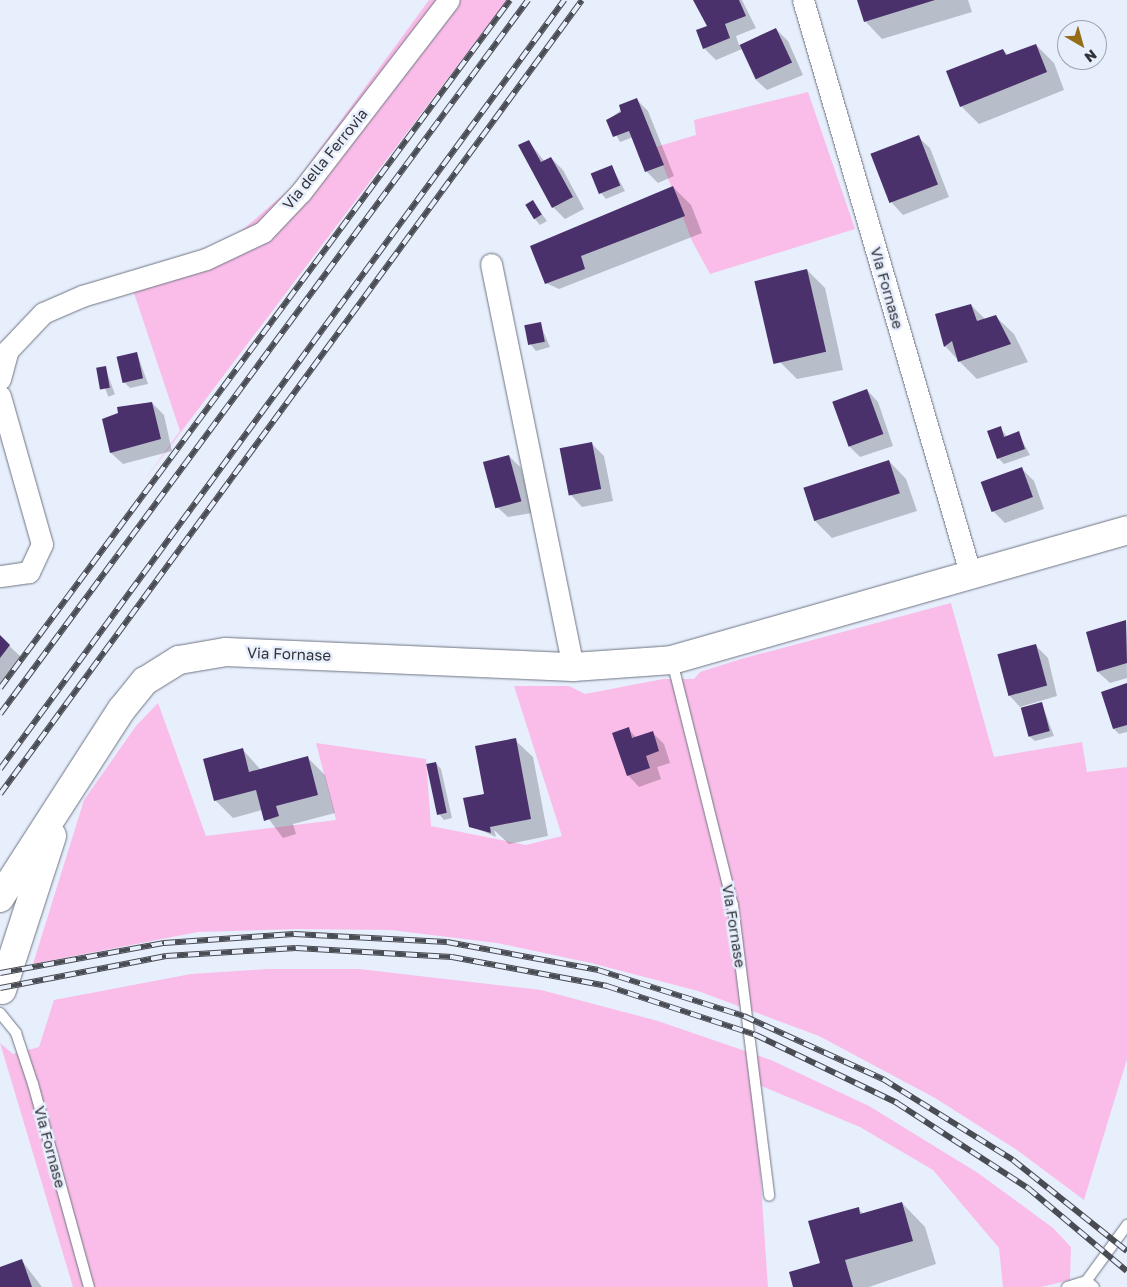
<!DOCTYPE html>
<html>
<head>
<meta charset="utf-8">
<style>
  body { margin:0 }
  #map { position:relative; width:1127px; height:1287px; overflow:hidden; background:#e7eefc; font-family:"Golos Text",sans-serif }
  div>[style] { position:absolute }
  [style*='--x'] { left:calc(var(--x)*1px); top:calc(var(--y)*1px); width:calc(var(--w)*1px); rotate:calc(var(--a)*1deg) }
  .green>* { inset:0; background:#fabde9 }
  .shadow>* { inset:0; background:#0003; transform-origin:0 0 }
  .building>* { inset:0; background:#4b316b; transform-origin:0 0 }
  .roads { filter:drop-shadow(0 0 1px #6f7582) drop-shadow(0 0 1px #6f7582) }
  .lane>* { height:10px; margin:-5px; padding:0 5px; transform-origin:5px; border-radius:5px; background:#fff }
  .street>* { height:21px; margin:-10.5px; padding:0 10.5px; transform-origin:10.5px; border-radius:10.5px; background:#fff }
  .secondary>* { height:28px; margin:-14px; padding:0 14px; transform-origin:14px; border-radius:14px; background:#fff }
  .rail>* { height:5.5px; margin-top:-2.75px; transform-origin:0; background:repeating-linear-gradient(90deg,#e7eefc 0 11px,#4a4c53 0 22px); box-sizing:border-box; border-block:1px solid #4a4c53 }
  span { translate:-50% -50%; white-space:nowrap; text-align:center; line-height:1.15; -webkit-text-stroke:5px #e7eefc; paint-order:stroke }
  .street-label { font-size:15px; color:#313339 }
  .north { position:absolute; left:1057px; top:20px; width:50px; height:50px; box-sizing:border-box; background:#e7eefc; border:1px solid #9ea3ae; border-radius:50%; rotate:142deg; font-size:14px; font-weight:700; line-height:20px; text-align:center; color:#313339 }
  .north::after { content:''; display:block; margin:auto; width:18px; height:22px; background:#956d17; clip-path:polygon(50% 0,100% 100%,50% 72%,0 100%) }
</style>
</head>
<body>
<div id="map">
  <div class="green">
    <div style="clip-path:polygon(429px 0,507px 0,144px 481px,180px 431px,129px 278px,225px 245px,292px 187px)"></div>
    <div style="clip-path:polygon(808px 92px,855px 229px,710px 274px,692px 241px,656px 147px,696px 135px,694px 120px)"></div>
    <div style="clip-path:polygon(951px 603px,994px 757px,1082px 742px,1087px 772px,1127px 767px,1127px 1059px,1084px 1200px,1017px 1150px,935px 1098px,819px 1036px,698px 991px,591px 963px,497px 943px,391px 930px,297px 929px,198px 932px,33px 964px,84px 800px,136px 726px,158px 703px,206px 836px,336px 820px,316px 743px,426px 759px,431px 826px,526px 845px,562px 836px,514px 686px,569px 686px,585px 694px,663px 679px,694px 679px,700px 672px,741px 659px)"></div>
    <div style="clip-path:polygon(268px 969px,359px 969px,541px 990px,658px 1021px,771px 1060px,869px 1106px,978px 1173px,1053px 1228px,1071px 1247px,1070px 1280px,1041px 1287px,1003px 1287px,999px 1248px,933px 1170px,860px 1127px,754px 1083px,768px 1287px,73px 1287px,0 1043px,13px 1054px,39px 1047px,54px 1000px,191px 974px)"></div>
  </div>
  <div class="shadow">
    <div style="clip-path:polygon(694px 0,742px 0,756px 28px,736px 36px,739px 45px,776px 29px,788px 41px,803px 75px,767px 90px,755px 79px,742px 49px,716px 60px,704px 48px,709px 27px)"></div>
    <div style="clip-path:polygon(858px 0,968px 0,972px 12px,882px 39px,865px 21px)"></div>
    <div style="clip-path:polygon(1036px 45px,1054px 63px,1064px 90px,979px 124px,961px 106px,1003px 50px,1009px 56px)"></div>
    <div style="clip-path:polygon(636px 99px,648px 111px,674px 176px,658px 183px,646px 171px,633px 137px,620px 142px,608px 120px)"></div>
    <div style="clip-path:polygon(918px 137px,930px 148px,949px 197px,903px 215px,892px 203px)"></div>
    <div style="clip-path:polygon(529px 142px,545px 162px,551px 158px,563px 170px,584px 209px,565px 219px,553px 207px,520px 146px)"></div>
    <div style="clip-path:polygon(612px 167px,625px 191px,606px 199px,601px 193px)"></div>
    <div style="clip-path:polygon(673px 187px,691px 205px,702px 233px,559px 289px,546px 283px,532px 247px)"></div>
    <div style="clip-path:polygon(533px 202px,547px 221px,540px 225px,535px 219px)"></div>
    <div style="clip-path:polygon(807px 270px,825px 288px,843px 370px,797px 379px,779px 361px)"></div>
    <div style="clip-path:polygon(971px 305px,986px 320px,996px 317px,1014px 334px,1028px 362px,977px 379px,959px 361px,945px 346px,936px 315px)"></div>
    <div style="clip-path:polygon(540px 324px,550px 347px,536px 351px,531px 345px)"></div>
    <div style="clip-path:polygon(137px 353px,148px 384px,130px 388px,124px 382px)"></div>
    <div style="left:105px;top:367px;width:29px;height:7px;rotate:70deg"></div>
    <div style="clip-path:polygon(867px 390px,878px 402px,893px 446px,860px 457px,849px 446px)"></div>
    <div style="clip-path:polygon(152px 403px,164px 415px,172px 451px,123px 464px,111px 453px)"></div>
    <div style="clip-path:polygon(1000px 427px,1007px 437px,1018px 433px,1030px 455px,1004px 464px,998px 458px)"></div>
    <div style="clip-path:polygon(592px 444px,604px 456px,613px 501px,582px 507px,571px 495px)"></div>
    <div style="clip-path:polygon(509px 456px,521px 468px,532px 513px,508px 517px,496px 506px)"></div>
    <div style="clip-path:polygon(889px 461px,906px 479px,917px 511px,832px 538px,814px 520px)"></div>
    <div style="clip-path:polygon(1022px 469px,1034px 481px,1044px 509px,1005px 523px,993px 511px)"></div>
    <div style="clip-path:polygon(1126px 622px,1127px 678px,1110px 683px,1098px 672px)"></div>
    <div style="clip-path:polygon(0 637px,21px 657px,0 686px)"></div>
    <div style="clip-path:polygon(1036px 646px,1048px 658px,1057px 696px,1020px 707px,1009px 695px)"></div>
    <div style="clip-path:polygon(1127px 685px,1127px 732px,1119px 734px,1114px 729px)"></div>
    <div style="clip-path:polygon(1042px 704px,1054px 736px,1035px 741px,1029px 736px)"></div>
    <div style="clip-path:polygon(628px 729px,637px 738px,652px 732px,664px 744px,670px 763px,657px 767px,661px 779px,639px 787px,628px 775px)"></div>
    <div style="clip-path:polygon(515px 740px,533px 757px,548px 836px,509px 844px,494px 830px,496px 837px,471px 826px)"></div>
    <div style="clip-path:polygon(243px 750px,261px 770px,308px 758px,325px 775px,335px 813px,293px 824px,296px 834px,283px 838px,262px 810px,233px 818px,215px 800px)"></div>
    <div style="clip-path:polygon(436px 763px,441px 769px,452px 818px,444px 820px,439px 814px)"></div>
    <div style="clip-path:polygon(902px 1203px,925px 1227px,936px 1264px,869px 1287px,794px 1287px,822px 1264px,858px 1209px,864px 1214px)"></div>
    <div style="clip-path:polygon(22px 1261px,42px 1287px,0 1287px,0 1268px)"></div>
  </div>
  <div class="building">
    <div style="clip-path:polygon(693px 0,739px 0,746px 16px,725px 24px,730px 38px,703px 49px,696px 30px,707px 26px)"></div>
    <div style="clip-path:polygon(857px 0,935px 0,864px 22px)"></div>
    <div style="left:776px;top:28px;width:38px;height:40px;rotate:65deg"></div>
    <div style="clip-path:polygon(1036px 44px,1047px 72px,960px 107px,946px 71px,1003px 49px,1006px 55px)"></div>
    <div style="clip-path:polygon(637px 98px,664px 165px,645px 172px,629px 131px,613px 137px,606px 120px,621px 112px,619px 105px)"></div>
    <div style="left:919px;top:135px;width:53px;height:52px;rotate:69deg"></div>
    <div style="clip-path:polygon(529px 140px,541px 162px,551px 157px,573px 197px,552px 208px,518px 145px)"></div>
    <div style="left:612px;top:165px;width:22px;height:23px;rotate:68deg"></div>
    <div style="clip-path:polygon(673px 186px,685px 216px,581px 256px,585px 269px,545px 284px,530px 246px)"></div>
    <div style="left:533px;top:200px;width:17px;height:9px;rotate:59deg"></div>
    <div style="left:807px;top:269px;width:85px;height:54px;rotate:77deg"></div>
    <div style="clip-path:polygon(971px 304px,977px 321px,996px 315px,1011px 344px,958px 362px,952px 341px,944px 347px,935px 314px)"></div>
    <div style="left:541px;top:322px;width:20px;height:17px;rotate:79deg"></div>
    <div style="left:137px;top:352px;width:27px;height:21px;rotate:77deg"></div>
    <div style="left:106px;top:366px;width:22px;height:10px;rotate:80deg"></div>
    <div style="left:867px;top:389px;width:48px;height:37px;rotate:70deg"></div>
    <div style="clip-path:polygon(152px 402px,161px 439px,110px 453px,102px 419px,118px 413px,117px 407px)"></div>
    <div style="clip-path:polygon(1001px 426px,1004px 437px,1019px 431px,1025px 449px,997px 459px,987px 431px)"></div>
    <div style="left:592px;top:442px;width:48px;height:33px;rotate:79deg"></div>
    <div style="left:509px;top:455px;width:48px;height:27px;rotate:75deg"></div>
    <div style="left:889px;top:460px;width:35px;height:90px;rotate:72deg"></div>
    <div style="left:1022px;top:467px;width:32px;height:44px;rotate:70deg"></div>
    <div style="clip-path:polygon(1126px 620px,1127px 663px,1097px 672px,1086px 632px)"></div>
    <div style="clip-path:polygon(0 635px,10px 645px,0 658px)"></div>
    <div style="left:1036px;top:644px;width:43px;height:40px;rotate:75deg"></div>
    <div style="clip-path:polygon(1127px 683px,1127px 725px,1113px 729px,1101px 692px)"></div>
    <div style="left:1042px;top:702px;width:30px;height:22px;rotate:75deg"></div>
    <div style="clip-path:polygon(629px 727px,632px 738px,653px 731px,659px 751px,646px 756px,650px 768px,627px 776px,612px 733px)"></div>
    <div style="clip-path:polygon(516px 738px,531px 819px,490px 827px,491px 833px,469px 827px,463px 798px,484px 794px,475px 746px)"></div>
    <div style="clip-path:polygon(243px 748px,249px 772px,308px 756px,318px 795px,276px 806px,279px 816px,264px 821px,256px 790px,214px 801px,203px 759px)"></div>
    <div style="left:436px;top:762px;width:52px;height:10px;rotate:78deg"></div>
    <div style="clip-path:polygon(902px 1202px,913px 1241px,845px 1260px,853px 1287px,793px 1287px,789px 1272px,820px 1263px,808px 1221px,859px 1207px,860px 1214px)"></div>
    <div style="clip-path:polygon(22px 1259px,32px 1287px,0 1287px,0 1267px)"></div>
  </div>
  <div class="roads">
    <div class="lane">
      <div style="--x:672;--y:661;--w:252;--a:76"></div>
      <div style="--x:733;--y:905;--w:293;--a:82.9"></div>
      <div style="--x:0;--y:1013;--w:26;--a:51"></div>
      <div style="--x:16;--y:1033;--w:54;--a:71.6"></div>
      <div style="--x:33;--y:1084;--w:211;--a:74.6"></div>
      <div style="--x:1067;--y:1287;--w:21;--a:-17"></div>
      <div style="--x:1087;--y:1281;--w:9;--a:41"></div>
      <div style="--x:1082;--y:1287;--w:77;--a:-54"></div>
    </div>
    <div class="street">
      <div style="--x:803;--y:0;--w:600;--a:73.74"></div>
      <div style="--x:491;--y:264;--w:411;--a:78.5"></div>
      <div style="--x:0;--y:379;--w:30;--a:-75"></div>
      <div style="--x:8;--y:350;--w:51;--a:-46.6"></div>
      <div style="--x:43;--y:313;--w:43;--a:-23.6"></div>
      <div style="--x:82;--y:296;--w:129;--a:-16.6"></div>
      <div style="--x:206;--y:259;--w:63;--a:-25.3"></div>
      <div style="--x:263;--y:232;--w:55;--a:-46.5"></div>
      <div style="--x:301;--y:192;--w:242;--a:-52.4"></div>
      <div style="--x:0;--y:396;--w:154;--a:74.2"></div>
      <div style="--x:42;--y:544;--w:31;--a:115"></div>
      <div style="--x:29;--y:572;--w:29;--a:172"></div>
    </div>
    <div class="secondary">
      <div style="--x:0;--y:898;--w:225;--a:-57.2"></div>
      <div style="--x:122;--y:709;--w:36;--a:-51"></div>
      <div style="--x:145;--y:681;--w:40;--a:-32"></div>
      <div style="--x:179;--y:660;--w:48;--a:-9.7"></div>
      <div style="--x:226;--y:652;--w:347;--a:2.5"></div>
      <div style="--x:573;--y:667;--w:99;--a:-4"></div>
      <div style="--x:672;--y:660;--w:473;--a:-15.9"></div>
      <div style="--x:2;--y:990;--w:162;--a:-72"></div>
    </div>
  </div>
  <div class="rail">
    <div style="--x:0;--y:688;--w:856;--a:-53.45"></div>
    <div style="--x:0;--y:714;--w:888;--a:-53.52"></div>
    <div style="--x:0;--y:769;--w:954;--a:-53.74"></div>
    <div style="--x:0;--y:794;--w:984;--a:-53.76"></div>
    <div style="--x:0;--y:973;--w:167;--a:-10.4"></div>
    <div style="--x:164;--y:943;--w:130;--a:-4"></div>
    <div style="--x:294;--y:934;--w:153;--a:3"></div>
    <div style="--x:447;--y:942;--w:154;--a:10.5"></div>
    <div style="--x:598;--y:970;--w:153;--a:17.5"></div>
    <div style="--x:744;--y:1016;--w:153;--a:24.4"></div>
    <div style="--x:883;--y:1079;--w:153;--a:31.9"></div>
    <div style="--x:1013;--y:1160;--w:146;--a:38.6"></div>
    <div style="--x:0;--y:988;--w:169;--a:-10.9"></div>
    <div style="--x:166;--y:956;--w:130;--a:-3.5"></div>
    <div style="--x:296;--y:948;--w:156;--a:3.3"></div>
    <div style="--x:452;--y:957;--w:158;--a:10.6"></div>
    <div style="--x:607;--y:986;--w:157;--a:18.2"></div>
    <div style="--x:756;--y:1035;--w:157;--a:25.7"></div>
    <div style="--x:897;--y:1103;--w:156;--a:33"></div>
    <div style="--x:1028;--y:1188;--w:129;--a:40"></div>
  </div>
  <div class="street-label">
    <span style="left:325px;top:159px;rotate:-51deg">Via della Ferrovia</span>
    <span style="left:887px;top:288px;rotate:74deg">Via Fornase</span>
    <span style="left:289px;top:654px;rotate:2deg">Via Fornase</span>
    <span style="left:734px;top:926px;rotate:81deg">Via Fornase</span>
    <span style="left:50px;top:1147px;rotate:75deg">Via Fornase</span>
  </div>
  <div class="north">N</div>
</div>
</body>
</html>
